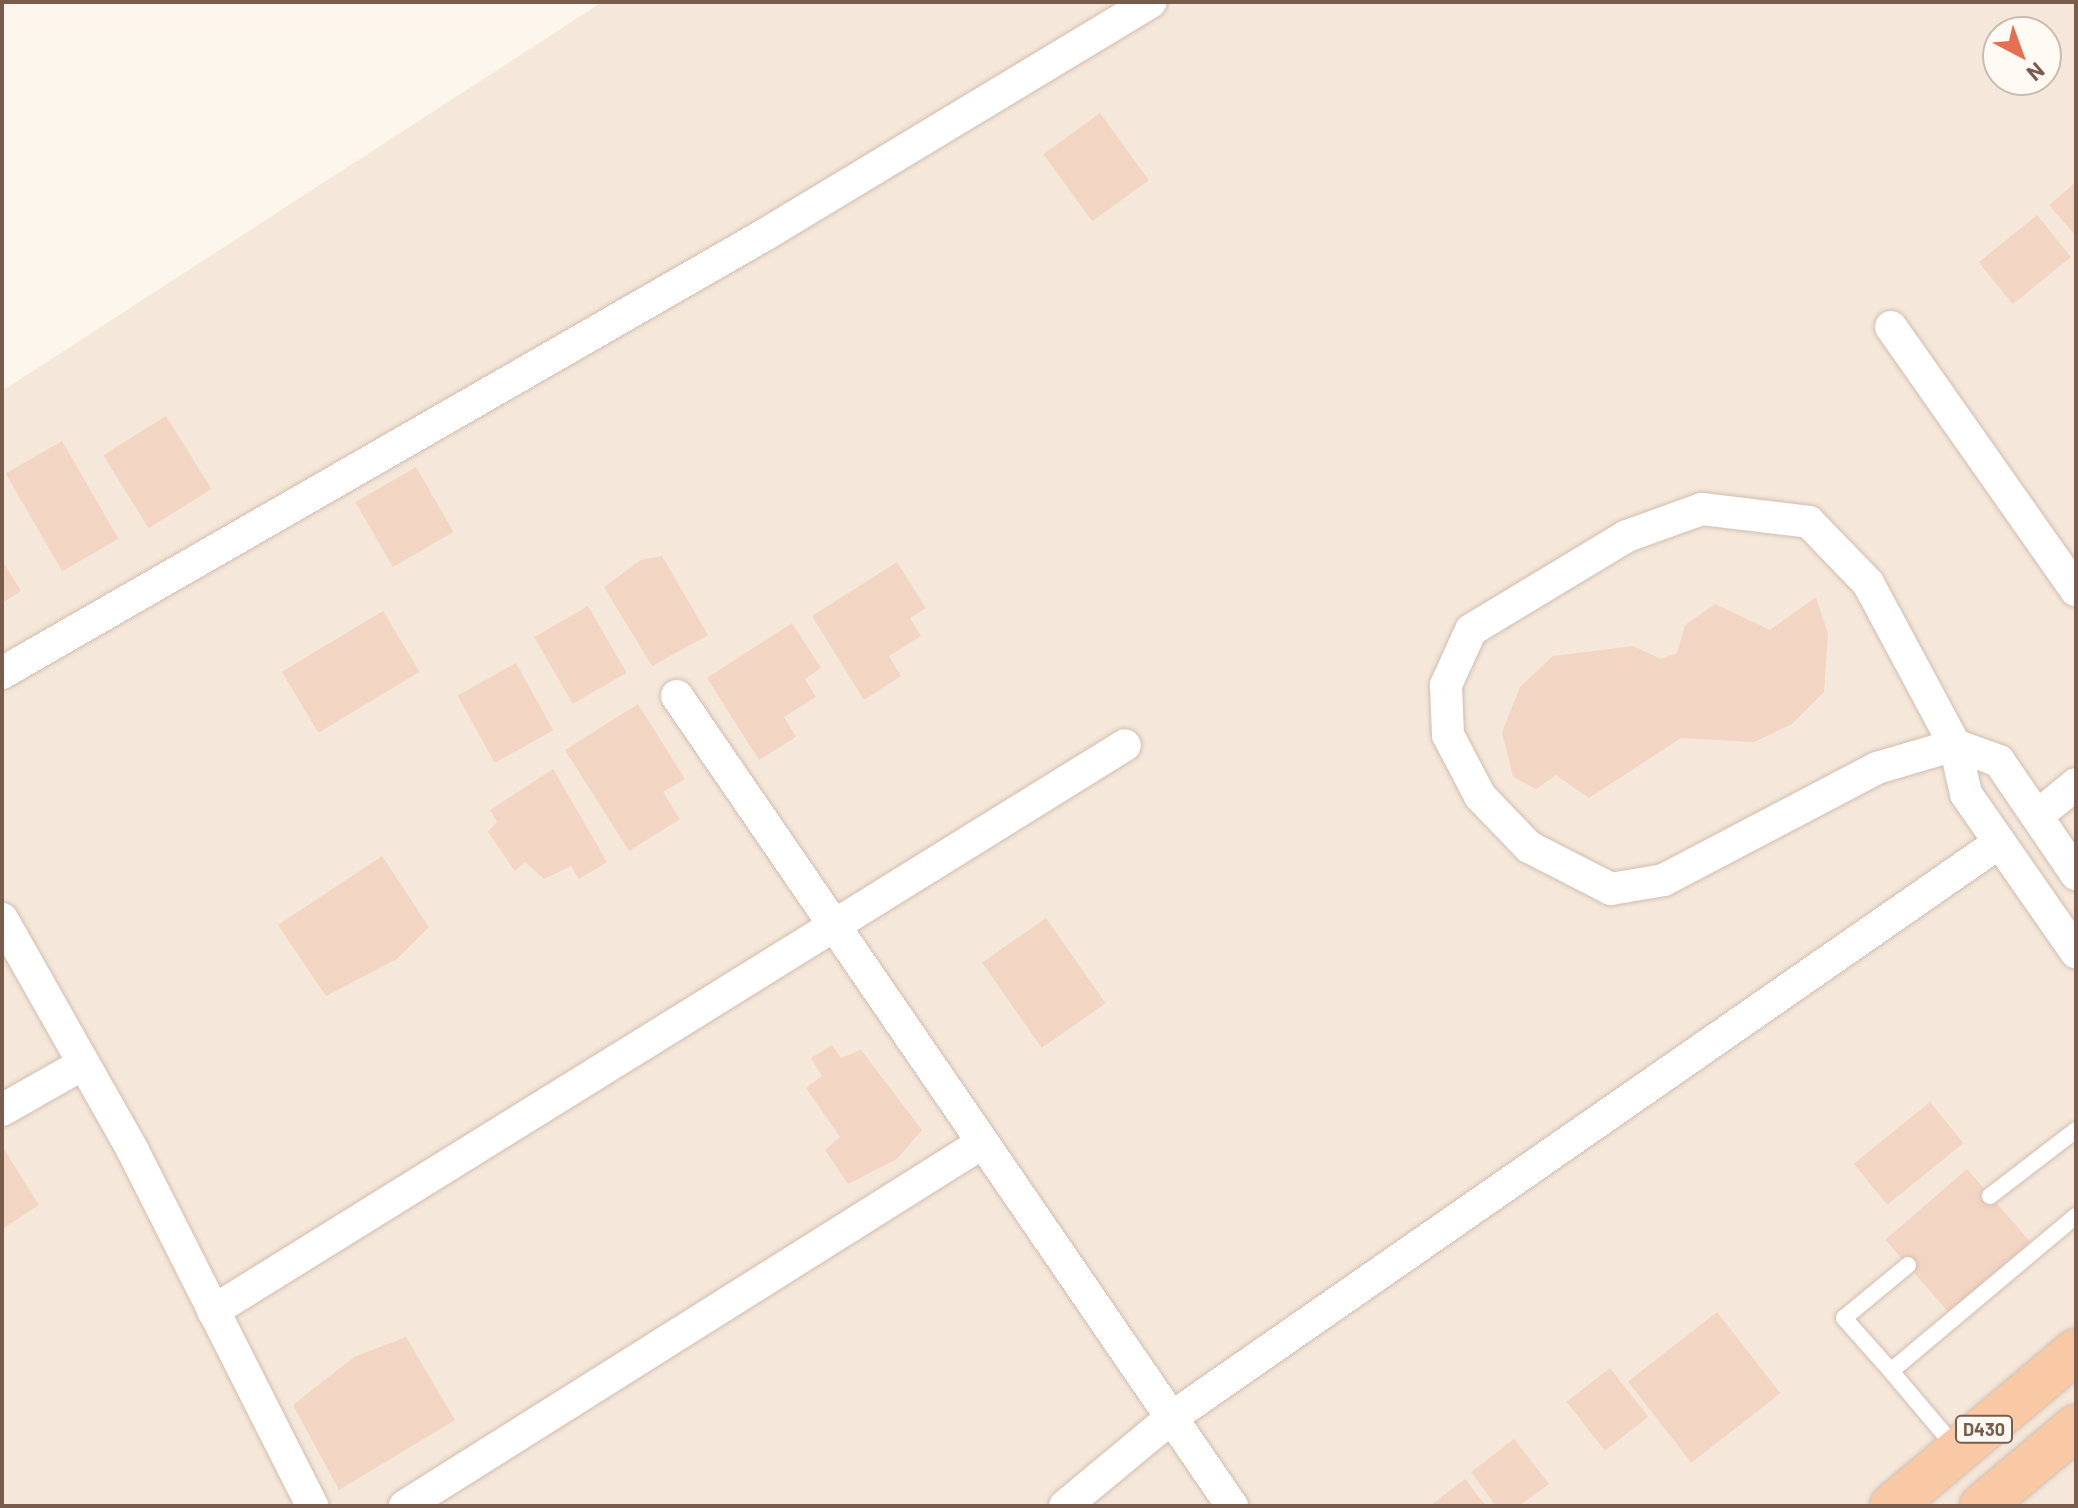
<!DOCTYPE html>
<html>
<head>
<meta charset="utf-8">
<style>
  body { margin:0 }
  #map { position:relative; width:2078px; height:1508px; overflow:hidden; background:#fdf6ec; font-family:Barlow,sans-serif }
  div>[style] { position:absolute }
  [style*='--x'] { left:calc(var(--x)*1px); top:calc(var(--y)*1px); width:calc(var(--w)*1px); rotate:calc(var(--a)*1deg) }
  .residential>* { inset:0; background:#f5e8da }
  .building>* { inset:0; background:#f3d5c3; transform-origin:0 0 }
  .roads { filter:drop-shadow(0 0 2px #d1beb0) drop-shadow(0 0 2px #d1beb0) }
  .service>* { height:16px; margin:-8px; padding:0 8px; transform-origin:8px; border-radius:8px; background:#fff }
  .minor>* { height:32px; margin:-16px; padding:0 16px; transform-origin:16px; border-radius:16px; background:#fff }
  .trunk>* { height:44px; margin:-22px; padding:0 22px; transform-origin:22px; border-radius:22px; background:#f9c8a4 }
  span { translate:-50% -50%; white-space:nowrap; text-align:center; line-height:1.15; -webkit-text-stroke:6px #fffaf3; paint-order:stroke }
  .shield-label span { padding:2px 6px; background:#fffaf3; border:2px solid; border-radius:6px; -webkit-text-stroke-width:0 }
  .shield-label { font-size:18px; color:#7a5c4d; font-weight:700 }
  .frame { position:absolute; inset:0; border:4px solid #7a5c4d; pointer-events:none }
  .north { position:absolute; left:1982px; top:16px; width:80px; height:80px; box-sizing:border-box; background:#fffaf3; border:2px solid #cabbb1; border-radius:50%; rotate:139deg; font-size:22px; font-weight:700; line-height:32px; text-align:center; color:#7a5c4d }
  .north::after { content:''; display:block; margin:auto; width:28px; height:36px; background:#e76f51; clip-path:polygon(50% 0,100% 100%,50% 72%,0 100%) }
</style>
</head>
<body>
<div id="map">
  <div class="residential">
    <div style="clip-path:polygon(evenodd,602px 2px,2076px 2px,2076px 1506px,2px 1506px,2px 391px,602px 2px,1998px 32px,2046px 32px,2046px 80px,1998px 80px,1998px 32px)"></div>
  </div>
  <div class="building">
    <div style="left:1100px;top:113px;width:83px;height:70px;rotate:54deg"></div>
    <div style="clip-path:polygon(2076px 182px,2076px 236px,2049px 205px)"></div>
    <div style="left:2037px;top:215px;width:54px;height:75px;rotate:51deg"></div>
    <div style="left:166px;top:416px;width:86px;height:74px;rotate:58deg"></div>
    <div style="left:62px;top:441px;width:113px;height:65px;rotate:60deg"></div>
    <div style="left:416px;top:467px;width:75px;height:70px;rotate:60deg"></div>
    <div style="clip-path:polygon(662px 556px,708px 635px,652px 666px,604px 587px,641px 560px)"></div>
    <div style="clip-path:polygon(2px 560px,21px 591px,2px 603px)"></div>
    <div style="clip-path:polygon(897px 562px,926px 608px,910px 618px,921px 636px,889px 656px,901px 676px,864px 700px,812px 616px)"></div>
    <div style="clip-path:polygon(1816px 597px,1828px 634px,1824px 692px,1792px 724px,1754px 742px,1681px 738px,1589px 798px,1556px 775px,1536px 789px,1513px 777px,1502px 732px,1520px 687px,1553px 656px,1633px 646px,1661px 659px,1677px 653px,1685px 625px,1715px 604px,1770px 630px)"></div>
    <div style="left:588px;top:606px;width:77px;height:62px;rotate:60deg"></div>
    <div style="left:383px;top:611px;width:71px;height:118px;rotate:59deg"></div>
    <div style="clip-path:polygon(792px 623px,821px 668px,805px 679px,816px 697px,784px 717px,796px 737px,759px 760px,707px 678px)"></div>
    <div style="left:516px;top:663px;width:77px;height:67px;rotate:61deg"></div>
    <div style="clip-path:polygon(638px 704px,685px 779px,663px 792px,680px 819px,629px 851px,565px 750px)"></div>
    <div style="clip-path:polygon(553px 769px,607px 862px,579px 879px,571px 866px,544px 879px,525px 862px,515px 871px,488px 832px,497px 822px,490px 810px)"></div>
    <div style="clip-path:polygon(382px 856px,429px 927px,397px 959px,326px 996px,278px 925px)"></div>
    <div style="left:1046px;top:918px;width:104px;height:78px;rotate:55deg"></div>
    <div style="clip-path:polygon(832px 1045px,841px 1058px,861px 1050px,922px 1130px,897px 1159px,848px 1184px,825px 1150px,840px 1137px,806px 1088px,822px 1076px,811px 1058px)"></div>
    <div style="left:1930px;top:1102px;width:53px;height:98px;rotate:51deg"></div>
    <div style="clip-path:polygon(2px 1146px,39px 1205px,2px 1229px)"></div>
    <div style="left:1967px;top:1169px;width:96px;height:108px;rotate:49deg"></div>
    <div style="left:1717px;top:1312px;width:103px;height:113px;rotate:52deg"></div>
    <div style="clip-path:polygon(406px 1337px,455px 1420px,339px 1490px,293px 1405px,354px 1357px)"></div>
    <div style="left:1610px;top:1368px;width:62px;height:55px;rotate:52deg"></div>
    <div style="clip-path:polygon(1514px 1439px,1549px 1484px,1519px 1506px,1496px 1506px,1471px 1472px)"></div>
    <div style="clip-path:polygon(1465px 1479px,1486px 1506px,1430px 1506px)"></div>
  </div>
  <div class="roads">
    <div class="service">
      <div style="--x:1990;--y:1196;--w:108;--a:-37.5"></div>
      <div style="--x:1891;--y:1371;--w:71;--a:-131.6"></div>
      <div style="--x:1844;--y:1318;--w:83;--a:-39.6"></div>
      <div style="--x:1956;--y:1448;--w:101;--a:-130.2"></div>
      <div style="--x:1891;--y:1371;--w:241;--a:-40"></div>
    </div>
    <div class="minor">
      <div style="--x:1891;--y:327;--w:322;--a:54.9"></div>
      <div style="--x:1702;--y:509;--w:108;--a:6.9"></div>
      <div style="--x:1809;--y:522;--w:85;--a:46"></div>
      <div style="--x:1868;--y:583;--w:184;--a:61.8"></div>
      <div style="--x:1955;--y:745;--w:81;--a:163.6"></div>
      <div style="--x:1877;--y:768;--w:241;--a:152.3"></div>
      <div style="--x:1664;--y:880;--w:54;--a:170.4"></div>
      <div style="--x:1611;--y:889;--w:92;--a:-152.9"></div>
      <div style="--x:1529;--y:847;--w:71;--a:-133.9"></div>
      <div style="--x:1480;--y:796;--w:69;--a:-117.7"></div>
      <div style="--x:1448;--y:735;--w:50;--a:-92.3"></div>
      <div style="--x:1446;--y:685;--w:60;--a:-65.6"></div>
      <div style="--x:1471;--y:630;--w:182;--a:-31.1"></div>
      <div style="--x:1627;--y:536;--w:80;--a:-19.8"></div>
      <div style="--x:2;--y:673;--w:881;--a:-29.88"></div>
      <div style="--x:766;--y:234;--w:449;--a:-31.1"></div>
      <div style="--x:677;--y:696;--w:982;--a:55.58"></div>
      <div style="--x:1955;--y:745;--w:50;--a:77.3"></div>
      <div style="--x:1966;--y:794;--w:193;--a:55.2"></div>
      <div style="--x:1955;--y:745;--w:47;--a:20"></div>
      <div style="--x:1999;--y:761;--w:137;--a:55.7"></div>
      <div style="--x:2037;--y:816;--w:50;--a:-39.4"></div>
      <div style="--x:2;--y:919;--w:264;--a:60.5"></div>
      <div style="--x:132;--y:1149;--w:400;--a:63.2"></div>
      <div style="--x:2;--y:1110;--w:93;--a:-29.6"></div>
      <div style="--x:213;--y:1311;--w:1073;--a:-31.82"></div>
      <div style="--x:405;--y:1506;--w:682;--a:-32.17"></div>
      <div style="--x:1065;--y:1506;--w:138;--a:-39.7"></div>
      <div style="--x:1171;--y:1418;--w:1009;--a:-34.79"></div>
    </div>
    <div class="trunk">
      <div style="--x:1892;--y:1506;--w:241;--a:-40.1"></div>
      <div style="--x:1982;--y:1506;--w:123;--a:-40"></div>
    </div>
  </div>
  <div class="shield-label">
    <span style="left:1984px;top:1429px">D430</span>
  </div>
  <div class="frame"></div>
  <div class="north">N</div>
</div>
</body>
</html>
